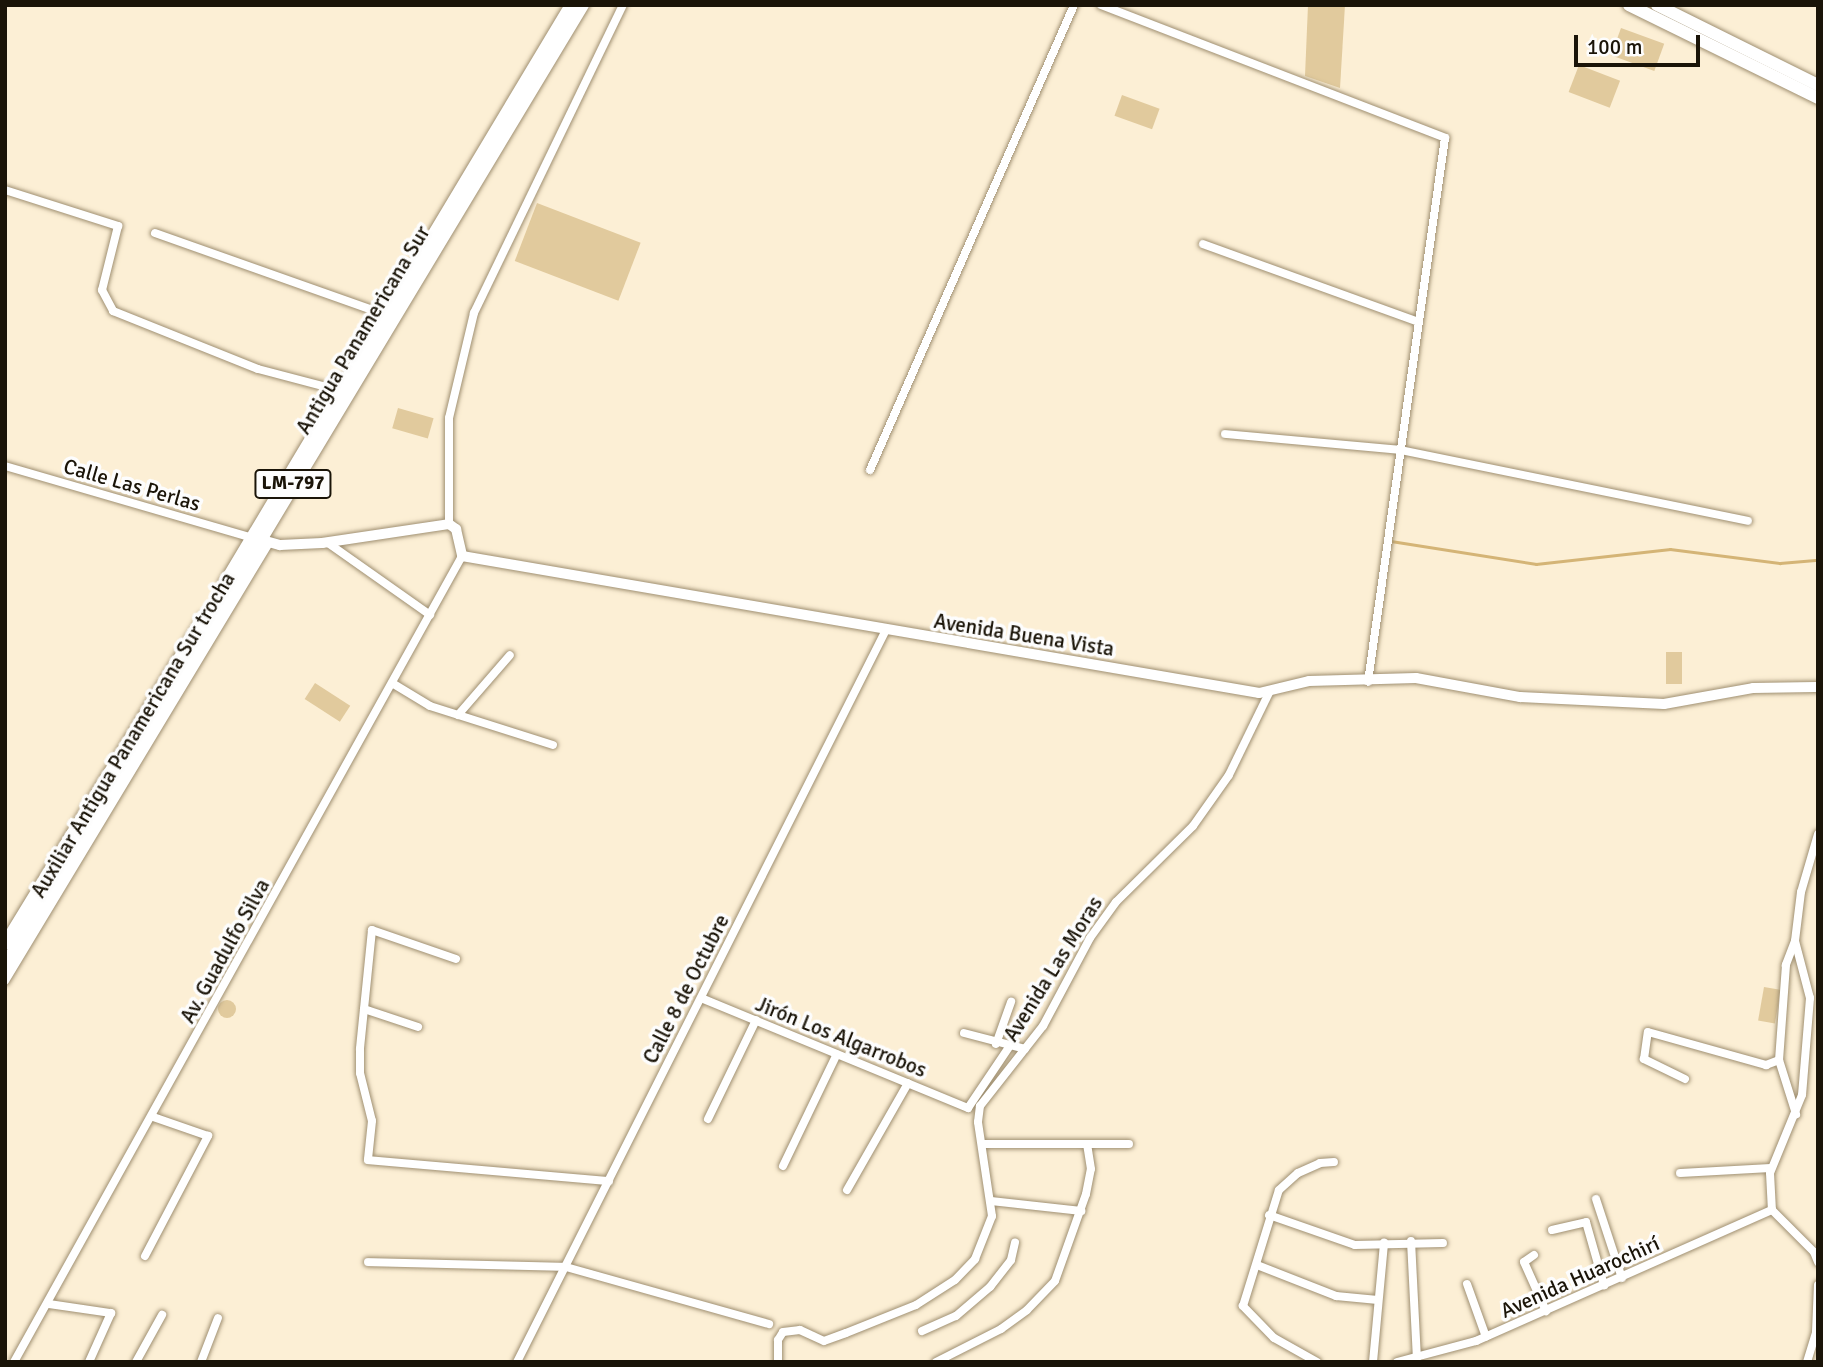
<!DOCTYPE html>
<html>
<head>
<meta charset="utf-8">
<style>
  body { margin:0 }
  #map { position:relative; width:1823px; height:1367px; overflow:hidden; background:#fcefd5; font-family:Signika,sans-serif }
  div>[style] { position:absolute }
  [style*='--x'] { left:calc(var(--x)*1px); top:calc(var(--y)*1px); width:calc(var(--w)*1px); rotate:calc(var(--a)*1deg) }
  .green>* { inset:0; background:#e1ca9d; transform-origin:0 0 }
  .round { border-radius:50% }
  .stream>* { height:2.5px; margin:-1.25px; padding:0 1.25px; transform-origin:1.25px; border-radius:1.25px; background:#d4b476 }
  .roads { filter:drop-shadow(0 0 2px #9f8f71) drop-shadow(0 0 2px #9f8f71) }
  .street>* { height:8px; margin:-4px; padding:0 4px; transform-origin:4px; border-radius:4px; background:#fff }
  .secondary>* { height:10px; margin:-5px; padding:0 5px; transform-origin:5px; border-radius:5px; background:#fff }
  .primary>* { height:12px; margin:-6px; padding:0 6px; transform-origin:6px; border-radius:6px; background:#fff }
  span { translate:-50% -50%; white-space:nowrap; text-align:center; line-height:1.15; -webkit-text-stroke:7px #fdfdfd; paint-order:stroke }
  .shield-label span { padding:2px 5px; background:#fdfdfd; border:2px solid; border-radius:5px; -webkit-text-stroke-width:0 }
  .shield-label { font-size:19px; color:#1a1408; font-weight:700 }
  .street-label { font-size:21px; color:#1a1408 }
  .frame { position:absolute; inset:0; border:7px solid #1a1408; pointer-events:none }
  .scale { position:absolute; left:1574px; top:35px; width:126px; height:32px; box-sizing:border-box; border:4px solid #1a1408; border-top:0; padding-left:9px; font-size:21px; line-height:24px; white-space:nowrap; color:#1a1408; -webkit-text-stroke:5px #fdfdfd; paint-order:stroke }
</style>
</head>
<body>
<div id="map">
  <div class="green">
    <div style="clip-path:polygon(1308px 5px,1345px 5px,1340px 88px,1305px 76px)"></div>
    <div style="left:1621px;top:28px;width:46px;height:29px;rotate:20deg"></div>
    <div style="left:1579px;top:65px;width:44px;height:29px;rotate:21deg"></div>
    <div style="left:1122px;top:95px;width:40px;height:22px;rotate:20deg"></div>
    <div style="left:537px;top:203px;width:111px;height:62px;rotate:21deg"></div>
    <div style="left:398px;top:408px;width:37px;height:21px;rotate:16deg"></div>
    <div style="left:1666px;top:652px;width:16px;height:32px"></div>
    <div style="left:315px;top:683px;width:42px;height:19px;rotate:33deg"></div>
    <div style="left:1764px;top:987px;width:17px;height:34px;rotate:10deg"></div>
    <div class="round" style="left:218px;top:1000px;width:18px;height:18px"></div>
  </div>
  <div class="stream">
    <div style="--x:1391;--y:541;--w:147;--a:9"></div>
    <div style="--x:1536;--y:564;--w:135;--a:-6.4"></div>
    <div style="--x:1670;--y:549;--w:111;--a:7.3"></div>
    <div style="--x:1780;--y:563;--w:38;--a:-5"></div>
  </div>
  <div class="roads">
    <div class="street">
      <div style="--x:1101;--y:5;--w:369;--a:21.1"></div>
      <div style="--x:1445;--y:138;--w:549;--a:98.06"></div>
      <div style="--x:5;--y:190;--w:119;--a:17.7"></div>
      <div style="--x:118;--y:226;--w:66;--a:104"></div>
      <div style="--x:102;--y:290;--w:24;--a:62"></div>
      <div style="--x:113;--y:311;--w:156;--a:21.8"></div>
      <div style="--x:258;--y:369;--w:83;--a:14.7"></div>
      <div style="--x:155;--y:233;--w:243;--a:19.5"></div>
      <div style="--x:1203;--y:244;--w:229;--a:19.9"></div>
      <div style="--x:1225;--y:434;--w:176;--a:5.2"></div>
      <div style="--x:1400;--y:450;--w:355;--a:11.5"></div>
      <div style="--x:5;--y:466;--w:254;--a:16.2"></div>
      <div style="--x:870;--y:470;--w:508;--a:-66.31"></div>
      <div style="--x:449;--y:524;--w:106;--a:-90"></div>
      <div style="--x:449;--y:418;--w:108;--a:-76.6"></div>
      <div style="--x:474;--y:313;--w:342;--a:-64.2"></div>
      <div style="--x:328;--y:543;--w:125;--a:35.2"></div>
      <div style="--x:392;--y:683;--w:44;--a:31.2"></div>
      <div style="--x:430;--y:706;--w:129;--a:17.6"></div>
      <div style="--x:458;--y:715;--w:79;--a:-49.1"></div>
      <div style="--x:1818;--y:834;--w:60;--a:106.3"></div>
      <div style="--x:1801;--y:892;--w:49;--a:97"></div>
      <div style="--x:1795;--y:941;--w:59;--a:75.3"></div>
      <div style="--x:1810;--y:998;--w:97;--a:94.7"></div>
      <div style="--x:1802;--y:1095;--w:84;--a:112.3"></div>
      <div style="--x:1770;--y:1173;--w:37;--a:87"></div>
      <div style="--x:1772;--y:1210;--w:59;--a:45"></div>
      <div style="--x:1814;--y:1252;--w:11;--a:68"></div>
      <div style="--x:1795;--y:941;--w:26;--a:111"></div>
      <div style="--x:1786;--y:965;--w:95;--a:94.2"></div>
      <div style="--x:1779;--y:1060;--w:57;--a:72.5"></div>
      <div style="--x:456;--y:959;--w:89;--a:-161"></div>
      <div style="--x:372;--y:930;--w:120;--a:95.8"></div>
      <div style="--x:360;--y:1049;--w:24;--a:90"></div>
      <div style="--x:360;--y:1073;--w:49;--a:76"></div>
      <div style="--x:372;--y:1121;--w:39;--a:96"></div>
      <div style="--x:368;--y:1160;--w:242;--a:5"></div>
      <div style="--x:5;--y:981;--w:511;--a:-58.92"></div>
      <div style="--x:701;--y:998;--w:289;--a:22.4"></div>
      <div style="--x:968;--y:1108;--w:73;--a:-56.1"></div>
      <div style="--x:364;--y:1009;--w:57;--a:18.4"></div>
      <div style="--x:964;--y:1033;--w:63;--a:14.7"></div>
      <div style="--x:996;--y:1044;--w:45;--a:-70.3"></div>
      <div style="--x:1685;--y:1079;--w:46;--a:-154"></div>
      <div style="--x:1644;--y:1059;--w:27;--a:-82"></div>
      <div style="--x:1648;--y:1032;--w:123;--a:15.6"></div>
      <div style="--x:1766;--y:1065;--w:14;--a:-21"></div>
      <div style="--x:708;--y:1119;--w:110;--a:-64.1"></div>
      <div style="--x:982;--y:1144;--w:147;--a:0"></div>
      <div style="--x:783;--y:1166;--w:124;--a:-64.3"></div>
      <div style="--x:1680;--y:1173;--w:91;--a:-3.1"></div>
      <div style="--x:847;--y:1190;--w:123;--a:-60.3"></div>
      <div style="--x:1596;--y:1199;--w:83;--a:71.8"></div>
      <div style="--x:991;--y:1201;--w:91;--a:6.3"></div>
      <div style="--x:1269;--y:1215;--w:91;--a:19.2"></div>
      <div style="--x:1355;--y:1245;--w:88;--a:-1.3"></div>
      <div style="--x:1552;--y:1230;--w:35;--a:-13"></div>
      <div style="--x:1586;--y:1222;--w:66;--a:74.1"></div>
      <div style="--x:1411;--y:1241;--w:117;--a:87.1"></div>
      <div style="--x:1534;--y:1255;--w:12;--a:145"></div>
      <div style="--x:1524;--y:1262;--w:54;--a:65.8"></div>
      <div style="--x:145;--y:1256;--w:136;--a:-62.3"></div>
      <div style="--x:208;--y:1136;--w:58;--a:-160.9"></div>
      <div style="--x:368;--y:1262;--w:198;--a:1.4"></div>
      <div style="--x:566;--y:1267;--w:211;--a:15.7"></div>
      <div style="--x:1257;--y:1265;--w:85;--a:21.4"></div>
      <div style="--x:1336;--y:1296;--w:42;--a:5.4"></div>
      <div style="--x:1467;--y:1284;--w:56;--a:70.3"></div>
      <div style="--x:49;--y:1304;--w:63;--a:8.3"></div>
      <div style="--x:111;--y:1313;--w:54;--a:114.2"></div>
      <div style="--x:922;--y:1331;--w:37;--a:-24"></div>
      <div style="--x:956;--y:1316;--w:45;--a:-40.5"></div>
      <div style="--x:990;--y:1287;--w:34;--a:-52"></div>
      <div style="--x:1011;--y:1260;--w:18;--a:-77"></div>
      <div style="--x:14;--y:1362;--w:922;--a:-60.93"></div>
      <div style="--x:136;--y:1362;--w:54;--a:-61"></div>
      <div style="--x:201;--y:1362;--w:47;--a:-68.9"></div>
      <div style="--x:517;--y:1362;--w:818;--a:-63.25"></div>
      <div style="--x:778;--y:1362;--w:22;--a:-90"></div>
      <div style="--x:778;--y:1340;--w:9;--a:-58"></div>
      <div style="--x:783;--y:1332;--w:17;--a:-7"></div>
      <div style="--x:800;--y:1330;--w:26;--a:25"></div>
      <div style="--x:824;--y:1341;--w:23;--a:-20"></div>
      <div style="--x:846;--y:1333;--w:75;--a:-21.8"></div>
      <div style="--x:916;--y:1305;--w:46;--a:-32.7"></div>
      <div style="--x:955;--y:1280;--w:29;--a:-46"></div>
      <div style="--x:975;--y:1259;--w:46;--a:-68.4"></div>
      <div style="--x:992;--y:1216;--w:95;--a:-98.5"></div>
      <div style="--x:978;--y:1122;--w:16;--a:-83"></div>
      <div style="--x:980;--y:1106;--w:102;--a:-51.8"></div>
      <div style="--x:1043;--y:1026;--w:100;--a:-61.9"></div>
      <div style="--x:1090;--y:938;--w:44;--a:-54.2"></div>
      <div style="--x:1116;--y:902;--w:108;--a:-44.6"></div>
      <div style="--x:1193;--y:826;--w:62;--a:-54.8"></div>
      <div style="--x:1229;--y:775;--w:91;--a:-64"></div>
      <div style="--x:936;--y:1362;--w:73;--a:-26.9"></div>
      <div style="--x:1001;--y:1329;--w:32;--a:-36"></div>
      <div style="--x:1027;--y:1310;--w:40;--a:-46"></div>
      <div style="--x:1055;--y:1281;--w:92;--a:-70.4"></div>
      <div style="--x:1086;--y:1194;--w:25;--a:-79"></div>
      <div style="--x:1091;--y:1169;--w:25;--a:-99"></div>
      <div style="--x:1317;--y:1362;--w:49;--a:-150.8"></div>
      <div style="--x:1274;--y:1338;--w:45;--a:-134.1"></div>
      <div style="--x:1243;--y:1306;--w:121;--a:-72.8"></div>
      <div style="--x:1279;--y:1190;--w:25;--a:-42"></div>
      <div style="--x:1298;--y:1173;--w:24;--a:-24"></div>
      <div style="--x:1320;--y:1163;--w:14;--a:-4"></div>
      <div style="--x:1373;--y:1362;--w:120;--a:-84.7"></div>
      <div style="--x:1397;--y:1362;--w:82;--a:-14.9"></div>
      <div style="--x:1476;--y:1341;--w:324;--a:-23.9"></div>
      <div style="--x:1807;--y:1362;--w:31;--a:-73"></div>
      <div style="--x:1816;--y:1332;--w:47;--a:-87.6"></div>
    </div>
    <div class="secondary">
      <div style="--x:255;--y:538;--w:26;--a:16"></div>
      <div style="--x:280;--y:545;--w:42;--a:-2.7"></div>
      <div style="--x:322;--y:543;--w:128;--a:-8.5"></div>
      <div style="--x:449;--y:524;--w:9;--a:36"></div>
      <div style="--x:456;--y:529;--w:28;--a:77"></div>
      <div style="--x:462;--y:556;--w:809;--a:9.75"></div>
      <div style="--x:1259;--y:693;--w:51;--a:-13.5"></div>
      <div style="--x:1309;--y:681;--w:107;--a:-1.6"></div>
      <div style="--x:1416;--y:678;--w:106;--a:10.4"></div>
      <div style="--x:1520;--y:697;--w:144;--a:2.8"></div>
      <div style="--x:1664;--y:704;--w:90;--a:-10.2"></div>
      <div style="--x:1753;--y:688;--w:65;--a:-0.9"></div>
    </div>
    <div class="primary">
      <div style="--x:1629;--y:5;--w:211;--a:26.2"></div>
      <div style="--x:1657;--y:5;--w:180;--a:26.4"></div>
      <div style="--x:224;--y:584;--w:675;--a:-59.07"></div>
      <div style="--x:5;--y:944;--w:382;--a:-58.6"></div>
      <div style="--x:5;--y:965;--w:1121;--a:-58.95"></div>
    </div>
  </div>
  <div class="shield-label">
    <span style="left:293px;top:484px">LM-797</span>
  </div>
  <div class="street-label">
    <span style="left:363px;top:330px;rotate:-59deg">Antigua Panamericana Sur</span>
    <span style="left:132px;top:485px;rotate:16deg">Calle Las Perlas</span>
    <span style="left:1024px;top:635px;rotate:9deg">Avenida Buena Vista</span>
    <span style="left:133px;top:735px;rotate:-59deg">Auxiliar Antigua Panamericana Sur trocha</span>
    <span style="left:225px;top:951px;rotate:-61deg">Av. Guadulfo Silva</span>
    <span style="left:1053px;top:969px;rotate:-58deg">Avenida Las Moras</span>
    <span style="left:686px;top:989px;rotate:-63deg">Calle 8 de Octubre</span>
    <span style="left:841px;top:1037px;rotate:22deg">Jirón Los Algarrobos</span>
    <span style="left:1580px;top:1277px;rotate:-24deg">Avenida Huarochirí</span>
  </div>
  <div class="frame"></div>
  <div class="scale">100 m</div>
</div>
</body>
</html>
